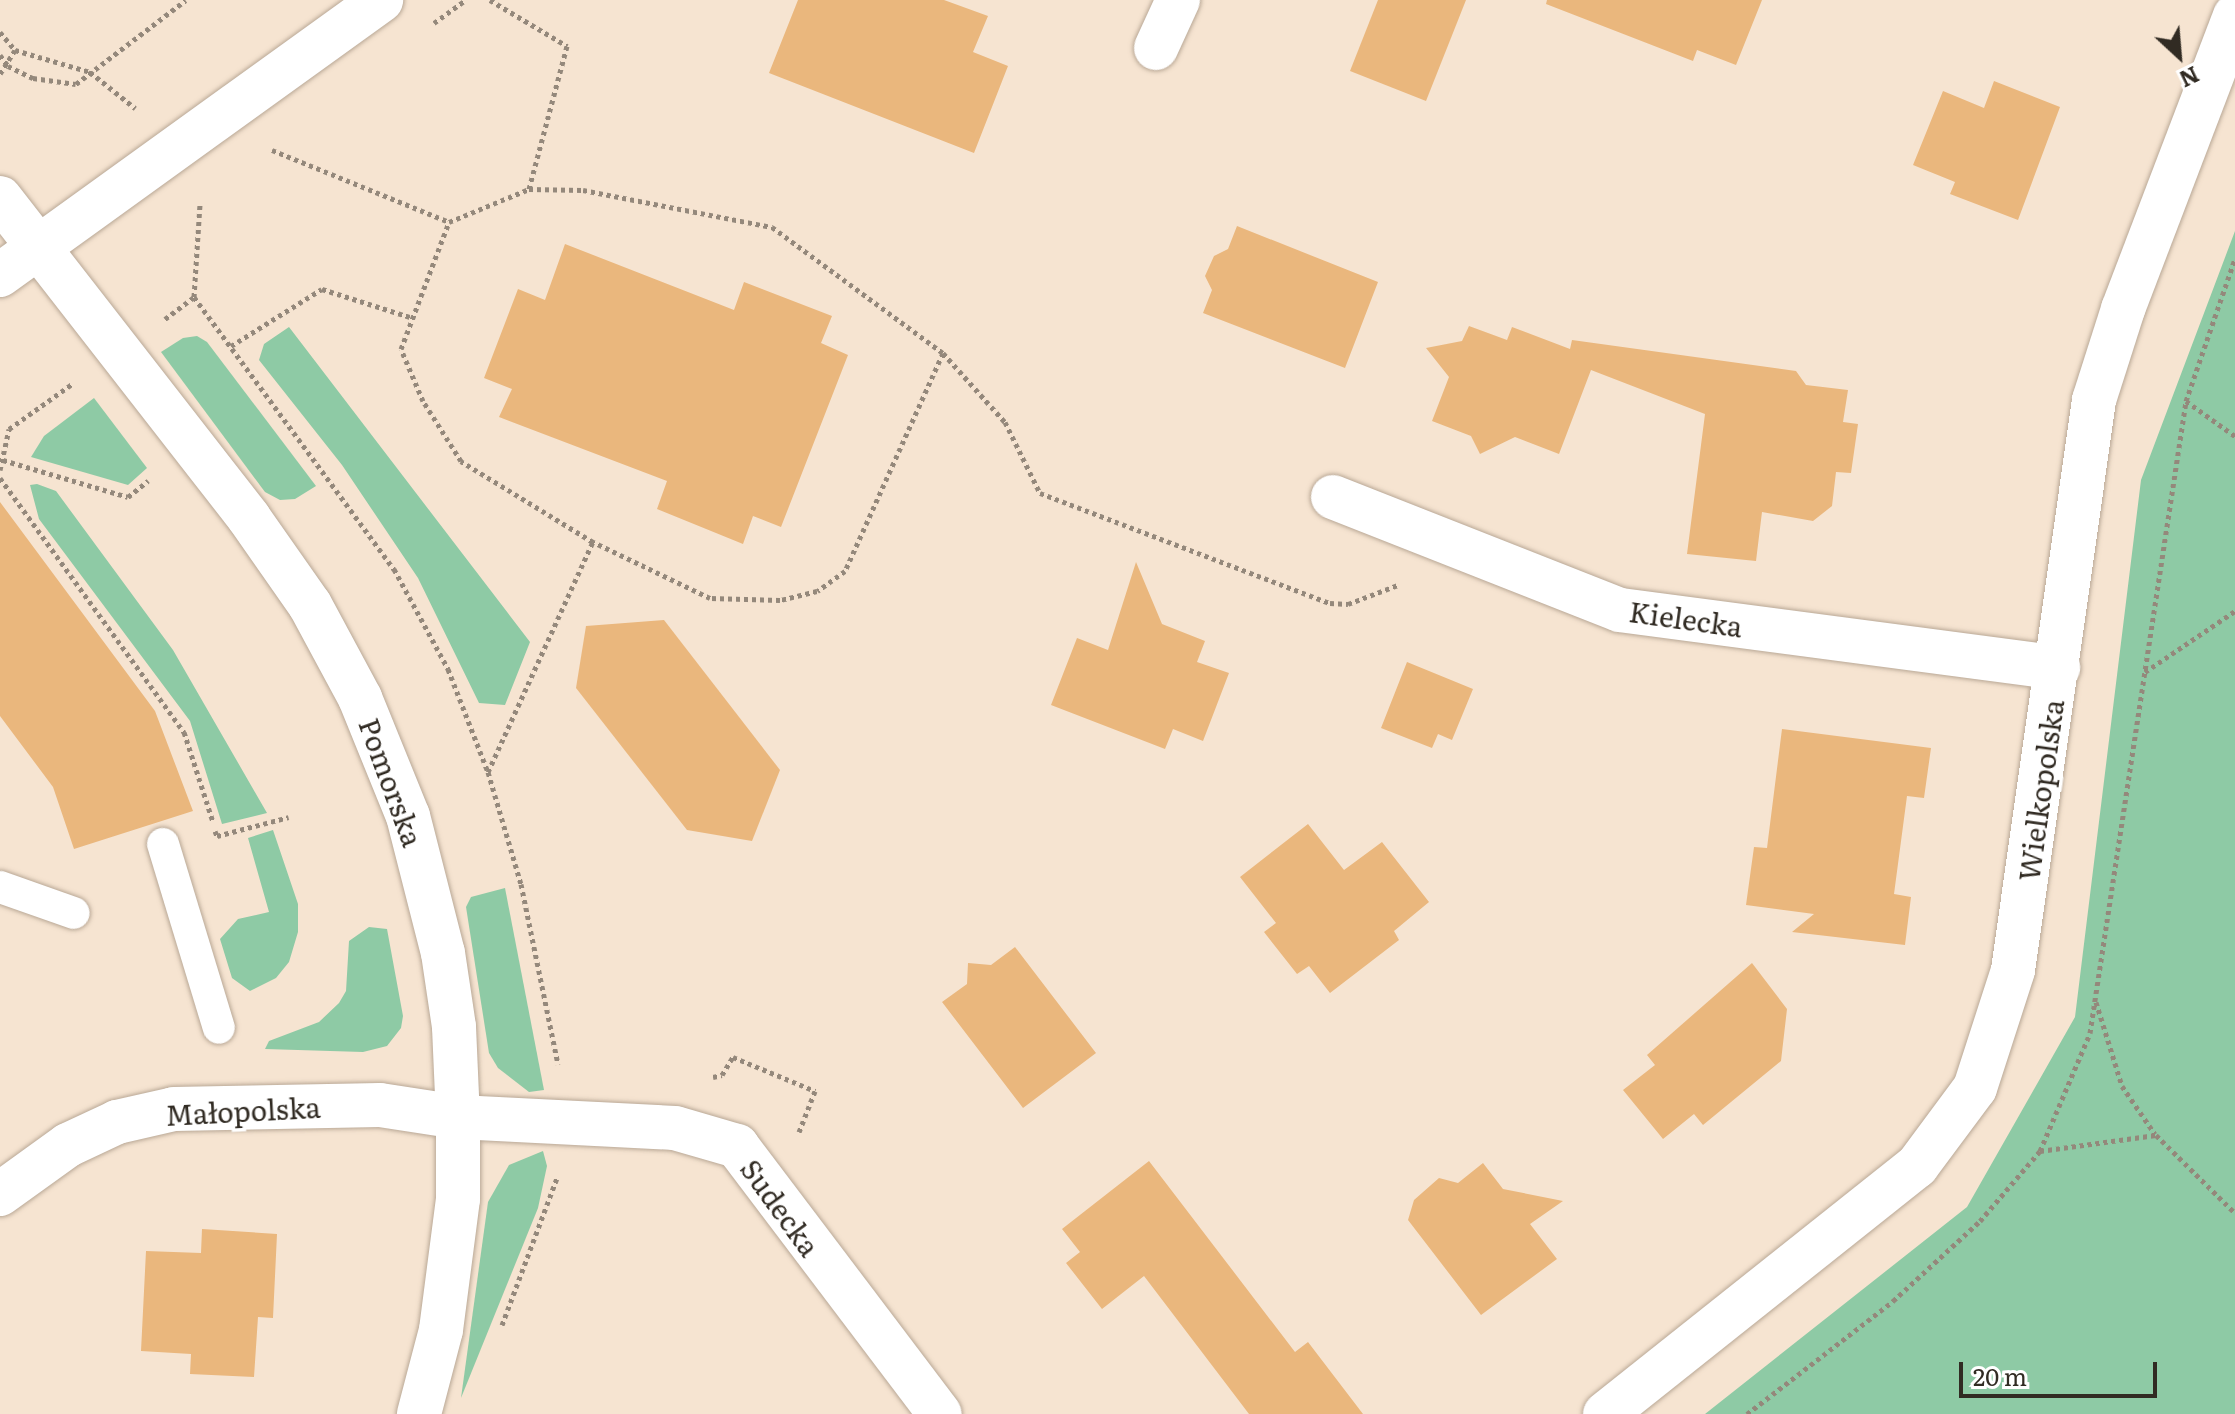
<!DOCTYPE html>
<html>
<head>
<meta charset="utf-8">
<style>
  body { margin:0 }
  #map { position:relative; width:2235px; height:1414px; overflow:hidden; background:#f6e4d1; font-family:Literata,serif }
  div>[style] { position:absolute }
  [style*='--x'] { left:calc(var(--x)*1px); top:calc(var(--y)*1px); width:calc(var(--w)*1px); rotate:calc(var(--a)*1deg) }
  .green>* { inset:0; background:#8ecaa5 }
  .building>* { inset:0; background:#eab77d }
  .path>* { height:5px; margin-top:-2.5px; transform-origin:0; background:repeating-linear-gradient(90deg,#94887b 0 4px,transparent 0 8px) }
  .roads { filter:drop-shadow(0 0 2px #b9a896) drop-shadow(0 0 2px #b9a896) }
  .lane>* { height:32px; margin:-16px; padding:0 16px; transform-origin:16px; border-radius:16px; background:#fff }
  .street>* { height:44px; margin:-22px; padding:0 22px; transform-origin:22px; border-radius:22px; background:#fff }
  span { translate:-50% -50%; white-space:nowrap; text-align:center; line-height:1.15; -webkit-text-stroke:7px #fff; paint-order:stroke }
  .street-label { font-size:28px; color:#312b23 }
  .north { position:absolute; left:2139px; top:16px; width:80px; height:80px; -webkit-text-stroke:6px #fff; paint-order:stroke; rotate:154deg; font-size:22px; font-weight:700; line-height:32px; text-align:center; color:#312b23 }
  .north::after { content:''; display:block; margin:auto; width:28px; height:36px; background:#312b23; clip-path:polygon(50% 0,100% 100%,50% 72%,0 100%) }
  .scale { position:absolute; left:1959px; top:1362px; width:198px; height:36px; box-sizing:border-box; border:4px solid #312b23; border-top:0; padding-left:10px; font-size:24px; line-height:28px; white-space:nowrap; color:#312b23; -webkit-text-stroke:6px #fff; paint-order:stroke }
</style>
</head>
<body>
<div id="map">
  <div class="green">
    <div style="clip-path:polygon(2235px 231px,2235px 1414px,1705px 1414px,1967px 1207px,2075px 1017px,2141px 480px)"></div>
    <div style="clip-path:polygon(289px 327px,530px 642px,505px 705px,479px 703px,418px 578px,342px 465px,259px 360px,264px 344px)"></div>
    <div style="clip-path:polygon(197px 336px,207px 342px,316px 486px,295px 499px,280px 500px,265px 492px,161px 352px,183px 338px)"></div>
    <div style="clip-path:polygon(94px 398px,147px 468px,128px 485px,31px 457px,44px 436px)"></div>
    <div style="clip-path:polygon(37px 484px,56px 491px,173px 650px,267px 813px,222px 824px,190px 721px,39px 519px,30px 485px)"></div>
    <div style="clip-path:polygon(273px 830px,298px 904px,298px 932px,289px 962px,276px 978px,250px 991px,232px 978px,220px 939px,238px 919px,269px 912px,248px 838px)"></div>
    <div style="clip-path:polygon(505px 888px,544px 1090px,529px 1092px,498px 1068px,489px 1053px,466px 907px,471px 897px)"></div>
    <div style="clip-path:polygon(369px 927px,387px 929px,403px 1016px,401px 1028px,387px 1046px,363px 1052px,265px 1049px,269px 1041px,319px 1022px,339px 1003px,346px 991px,349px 941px)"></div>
    <div style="clip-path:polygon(543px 1151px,547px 1166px,538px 1208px,461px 1398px,488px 1202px,509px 1165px)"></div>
  </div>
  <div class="building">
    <div style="clip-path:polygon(798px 0,944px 0,988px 16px,973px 52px,1008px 66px,974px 153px,769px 73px)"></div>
    <div style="clip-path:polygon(1378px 0,1466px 0,1426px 101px,1350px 71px)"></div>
    <div style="clip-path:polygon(1547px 0,1762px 0,1736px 65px,1697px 50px,1693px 61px,1546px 4px)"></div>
    <div style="clip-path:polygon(1994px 81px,2060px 107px,2018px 220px,1950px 194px,1955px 182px,1913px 165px,1943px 91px,1984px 108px)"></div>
    <div style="clip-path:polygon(1237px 226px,1378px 282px,1345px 368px,1203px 313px,1212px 290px,1205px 276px,1214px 256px,1228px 249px)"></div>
    <div style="clip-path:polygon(565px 244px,734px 310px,744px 282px,832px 316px,821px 343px,848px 355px,781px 527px,753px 516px,743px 544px,657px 509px,667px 481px,499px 417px,512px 389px,484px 378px,518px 289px,545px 300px)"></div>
    <div style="clip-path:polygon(1469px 326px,1507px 340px,1512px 327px,1570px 349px,1572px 340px,1796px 371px,1806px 385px,1848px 390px,1843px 422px,1858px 424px,1851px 473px,1836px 472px,1832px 506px,1813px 521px,1762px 512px,1756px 561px,1687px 554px,1705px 414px,1591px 370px,1559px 454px,1515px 437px,1480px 454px,1471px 436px,1432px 421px,1449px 377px,1426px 348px,1462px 341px)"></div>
    <div style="clip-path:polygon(0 502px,155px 711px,193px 811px,74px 849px,53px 787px,0 716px)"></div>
    <div style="clip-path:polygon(1136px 562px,1162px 624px,1205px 641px,1197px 662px,1229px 673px,1203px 741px,1173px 729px,1165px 749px,1051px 705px,1077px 638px,1108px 650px)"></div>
    <div style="clip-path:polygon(664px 620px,780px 770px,752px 841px,687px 830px,576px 688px,586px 626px)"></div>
    <div style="clip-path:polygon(1407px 662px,1473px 689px,1452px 740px,1438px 734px,1432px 748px,1381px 728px)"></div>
    <div style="clip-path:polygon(1782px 729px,1931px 748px,1924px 798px,1907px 796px,1894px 894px,1911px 897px,1905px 945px,1792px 932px,1814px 914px,1746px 905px,1754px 847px,1767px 848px)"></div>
    <div style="clip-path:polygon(1308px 824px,1344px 870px,1382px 842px,1429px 902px,1394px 931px,1399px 940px,1330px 993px,1309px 966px,1297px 974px,1264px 932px,1276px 923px,1240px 877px)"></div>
    <div style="clip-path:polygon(1015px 947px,1096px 1053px,1023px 1108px,942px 1002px,967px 984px,968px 963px,991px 965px)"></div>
    <div style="clip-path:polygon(1752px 963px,1787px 1009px,1781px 1061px,1703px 1125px,1694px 1114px,1663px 1139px,1623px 1090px,1655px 1065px,1647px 1055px)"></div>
    <div style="clip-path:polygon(1149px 1161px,1295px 1352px,1308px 1342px,1363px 1414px,1249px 1414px,1144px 1276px,1102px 1309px,1066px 1263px,1080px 1252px,1062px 1229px)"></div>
    <div style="clip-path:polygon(1483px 1163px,1503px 1189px,1563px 1201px,1530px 1224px,1557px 1259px,1481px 1315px,1408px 1220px,1414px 1200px,1439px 1178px,1458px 1183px)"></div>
    <div style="clip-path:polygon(202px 1229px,277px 1234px,273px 1318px,258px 1317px,254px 1377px,190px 1374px,191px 1354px,141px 1351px,146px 1251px,201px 1253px)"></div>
  </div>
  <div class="path">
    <div style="--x:490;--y:0;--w:90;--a:30.9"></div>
    <div style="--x:567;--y:46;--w:148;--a:104.9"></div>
    <div style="--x:529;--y:189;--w:54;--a:1.1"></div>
    <div style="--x:583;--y:190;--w:193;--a:11.1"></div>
    <div style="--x:772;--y:227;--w:212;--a:36.4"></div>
    <div style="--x:943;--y:353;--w:239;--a:114.2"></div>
    <div style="--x:845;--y:571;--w:34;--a:144"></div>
    <div style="--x:817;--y:591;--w:38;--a:166"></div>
    <div style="--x:780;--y:600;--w:70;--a:-178.4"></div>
    <div style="--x:710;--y:598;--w:130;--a:-154.4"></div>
    <div style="--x:593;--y:542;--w:155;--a:-148.5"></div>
    <div style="--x:461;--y:461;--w:71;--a:-122.3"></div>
    <div style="--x:423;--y:401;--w:56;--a:-112.9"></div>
    <div style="--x:401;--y:349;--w:136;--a:-69.3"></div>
    <div style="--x:449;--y:222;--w:87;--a:-22.4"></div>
    <div style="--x:434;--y:23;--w:39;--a:-36"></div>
    <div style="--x:0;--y:32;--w:23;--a:50"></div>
    <div style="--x:15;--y:50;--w:28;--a:122"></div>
    <div style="--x:15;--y:50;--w:78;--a:16.3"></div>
    <div style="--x:90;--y:72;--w:58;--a:38.7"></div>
    <div style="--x:0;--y:55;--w:14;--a:54"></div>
    <div style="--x:8;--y:66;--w:28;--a:26"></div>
    <div style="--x:33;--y:78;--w:43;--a:7.9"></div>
    <div style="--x:76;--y:84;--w:138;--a:-37.4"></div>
    <div style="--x:272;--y:150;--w:191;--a:22.1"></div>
    <div style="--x:194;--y:297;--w:338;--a:53.7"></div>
    <div style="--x:394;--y:569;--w:114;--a:61.6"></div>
    <div style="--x:448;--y:669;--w:110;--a:68.8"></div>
    <div style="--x:488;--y:772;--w:117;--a:73.6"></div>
    <div style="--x:521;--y:884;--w:184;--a:78.4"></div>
    <div style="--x:165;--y:319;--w:36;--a:-37"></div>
    <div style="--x:194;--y:297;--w:94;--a:-86.3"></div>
    <div style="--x:231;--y:346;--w:107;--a:-32.1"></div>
    <div style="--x:322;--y:289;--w:96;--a:17.7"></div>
    <div style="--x:943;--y:353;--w:93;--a:48.1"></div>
    <div style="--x:1005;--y:422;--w:79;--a:63.8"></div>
    <div style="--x:1040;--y:493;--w:310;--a:20.8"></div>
    <div style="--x:1330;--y:603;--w:18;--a:3"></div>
    <div style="--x:1348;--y:604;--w:53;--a:-20.8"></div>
    <div style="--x:2186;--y:401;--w:60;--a:35.5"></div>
    <div style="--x:3;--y:460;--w:130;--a:16.5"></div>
    <div style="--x:128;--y:497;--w:26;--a:-39"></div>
    <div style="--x:0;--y:470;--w:42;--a:-77.6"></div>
    <div style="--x:9;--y:429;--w:77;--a:-35.5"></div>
    <div style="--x:0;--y:478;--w:314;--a:54.1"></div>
    <div style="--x:184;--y:732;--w:95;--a:72.1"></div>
    <div style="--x:2145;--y:672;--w:109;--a:-34.1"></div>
    <div style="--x:488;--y:772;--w:253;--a:-65.5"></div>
    <div style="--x:215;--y:831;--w:5;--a:68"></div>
    <div style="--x:217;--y:836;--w:74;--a:-14.8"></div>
    <div style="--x:2096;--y:1002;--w:88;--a:72.8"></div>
    <div style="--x:2122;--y:1086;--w:58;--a:55.5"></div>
    <div style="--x:713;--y:1077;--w:9;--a:-13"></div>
    <div style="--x:722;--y:1075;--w:21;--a:-59"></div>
    <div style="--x:733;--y:1057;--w:89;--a:22.5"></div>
    <div style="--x:815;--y:1091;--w:44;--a:111.3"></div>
    <div style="--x:2040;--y:1151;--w:117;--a:-7.9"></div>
    <div style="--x:2156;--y:1135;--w:111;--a:44.6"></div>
    <div style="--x:502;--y:1325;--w:157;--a:-69.5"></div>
    <div style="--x:1747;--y:1414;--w:185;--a:-37.7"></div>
    <div style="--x:1893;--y:1301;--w:118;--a:-42.6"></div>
    <div style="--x:1980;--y:1221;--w:92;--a:-49.4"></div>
    <div style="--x:2040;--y:1151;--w:128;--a:-67"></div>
    <div style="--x:2090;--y:1033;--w:639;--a:-81.36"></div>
    <div style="--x:2186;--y:401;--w:150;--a:-71"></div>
  </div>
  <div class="roads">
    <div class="lane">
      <div style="--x:163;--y:844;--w:192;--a:73.1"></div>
      <div style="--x:0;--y:887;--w:78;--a:19.4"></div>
    </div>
    <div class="street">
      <div style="--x:1156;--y:48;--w:53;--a:-65.4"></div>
      <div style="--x:0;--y:198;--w:405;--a:52.1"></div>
      <div style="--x:249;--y:518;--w:106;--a:55"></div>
      <div style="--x:310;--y:605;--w:106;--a:61.7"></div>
      <div style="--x:360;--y:698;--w:127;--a:67.9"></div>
      <div style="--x:408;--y:816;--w:141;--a:75.7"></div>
      <div style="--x:443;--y:953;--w:75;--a:81.5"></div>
      <div style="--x:454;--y:1027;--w:90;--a:87.5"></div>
      <div style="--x:458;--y:1117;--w:82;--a:90"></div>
      <div style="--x:458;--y:1199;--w:132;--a:97.4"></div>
      <div style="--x:441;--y:1330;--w:87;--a:104.7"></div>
      <div style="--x:0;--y:275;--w:470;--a:-35.8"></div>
      <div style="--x:1333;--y:497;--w:308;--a:21.5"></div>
      <div style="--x:1620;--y:610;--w:442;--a:7.5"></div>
      <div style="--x:0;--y:1194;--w:84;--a:-35.8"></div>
      <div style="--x:68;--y:1145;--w:54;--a:-25.1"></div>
      <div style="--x:117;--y:1122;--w:58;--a:-12.8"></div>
      <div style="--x:174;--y:1109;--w:206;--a:-1.1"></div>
      <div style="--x:380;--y:1105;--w:79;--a:8.7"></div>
      <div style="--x:458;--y:1117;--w:217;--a:2.9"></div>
      <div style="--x:675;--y:1128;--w:65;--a:16.2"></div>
      <div style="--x:737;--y:1146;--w:336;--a:52.9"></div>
      <div style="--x:1605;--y:1414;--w:399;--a:-38.5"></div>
      <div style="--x:1917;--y:1166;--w:97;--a:-53.4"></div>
      <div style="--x:1975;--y:1088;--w:124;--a:-72.1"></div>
      <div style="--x:2013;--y:970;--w:576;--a:-81.91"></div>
      <div style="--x:2094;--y:400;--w:96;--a:-72.3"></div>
      <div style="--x:2123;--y:309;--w:314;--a:-69.1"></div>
    </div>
  </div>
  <div class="street-label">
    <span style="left:1686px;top:618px;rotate:8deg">Kielecka</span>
    <span style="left:392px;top:782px;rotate:70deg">Pomorska</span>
    <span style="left:2040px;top:790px;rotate:-82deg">Wielkopolska</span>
    <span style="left:243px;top:1110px;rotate:-3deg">Małopolska</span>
    <span style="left:781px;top:1207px;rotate:54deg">Sudecka</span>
  </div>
  <div class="north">N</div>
  <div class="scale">20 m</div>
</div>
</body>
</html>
